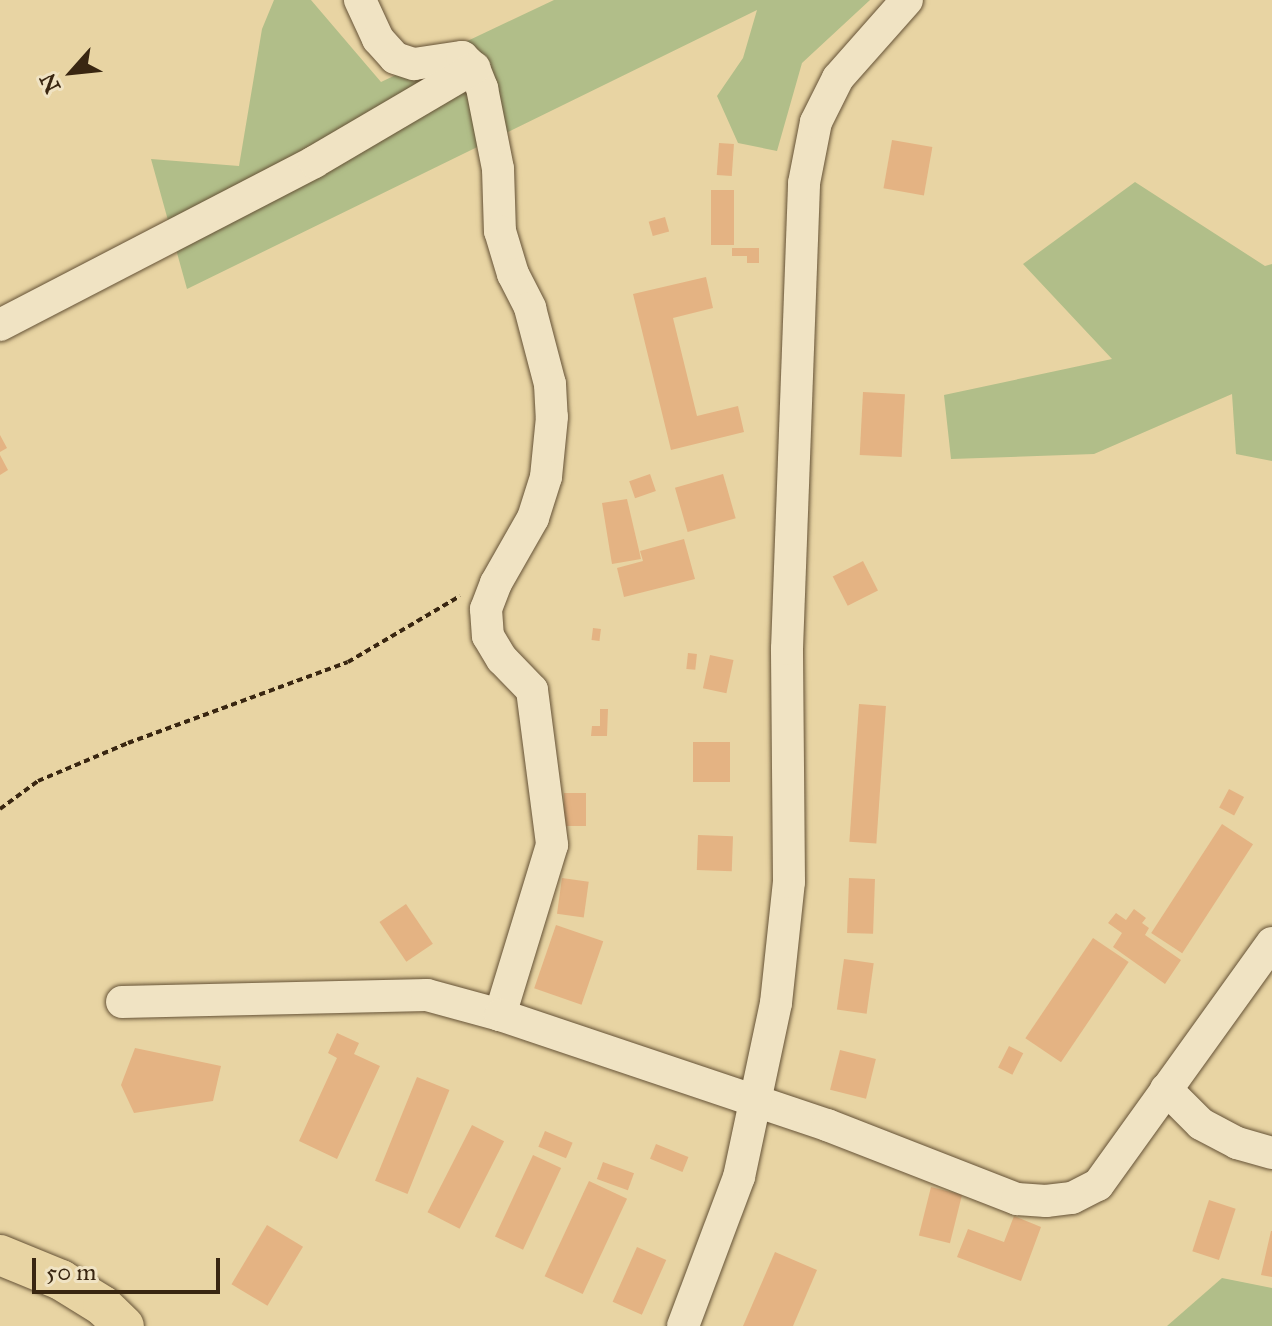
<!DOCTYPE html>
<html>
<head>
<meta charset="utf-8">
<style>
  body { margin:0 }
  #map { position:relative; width:1272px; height:1326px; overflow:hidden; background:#e8d4a3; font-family:"IM FELL Great Primer",serif }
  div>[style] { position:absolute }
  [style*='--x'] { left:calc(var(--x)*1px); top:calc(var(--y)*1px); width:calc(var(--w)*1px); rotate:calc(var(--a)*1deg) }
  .green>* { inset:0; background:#b1be89 }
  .building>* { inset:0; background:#e4b383; transform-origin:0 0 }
  .path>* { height:4px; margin-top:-2px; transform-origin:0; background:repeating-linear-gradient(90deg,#392611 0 6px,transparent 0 10px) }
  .roads { filter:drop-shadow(0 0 2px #655236) drop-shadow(0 0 2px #655236) }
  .minor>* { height:32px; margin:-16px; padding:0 16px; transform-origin:16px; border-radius:16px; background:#f0e3c3 }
  .major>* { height:40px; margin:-20px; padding:0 20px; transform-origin:20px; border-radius:20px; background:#e8d4a3 }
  span { translate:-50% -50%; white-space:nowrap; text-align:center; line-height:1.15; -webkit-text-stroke:6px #f0e3c3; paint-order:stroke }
  .north { position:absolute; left:32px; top:32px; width:80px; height:80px; -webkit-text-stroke:6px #f0e3c3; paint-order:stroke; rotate:243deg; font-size:22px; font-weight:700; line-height:32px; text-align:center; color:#392611 }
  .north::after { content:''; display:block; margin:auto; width:28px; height:36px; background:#392611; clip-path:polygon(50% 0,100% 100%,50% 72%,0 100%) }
  .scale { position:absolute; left:32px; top:1258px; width:188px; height:36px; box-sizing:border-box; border:4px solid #392611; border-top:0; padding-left:10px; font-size:24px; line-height:28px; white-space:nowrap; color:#392611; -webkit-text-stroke:6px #f0e3c3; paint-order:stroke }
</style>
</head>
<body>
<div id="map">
  <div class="green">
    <div style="clip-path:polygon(274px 0,311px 0,381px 82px,554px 0,870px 0,802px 63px,777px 151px,738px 143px,717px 96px,743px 58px,757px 10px,187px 289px,151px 159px,239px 166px,262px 29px)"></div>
    <div style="clip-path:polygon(1135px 182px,1265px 266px,1272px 264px,1272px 461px,1236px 454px,1232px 394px,1094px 454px,951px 459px,944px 395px,1112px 359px,1023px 264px)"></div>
    <div style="clip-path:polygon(1222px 1278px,1272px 1288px,1272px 1326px,1167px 1326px)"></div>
  </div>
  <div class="building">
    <div style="left:892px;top:140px;width:41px;height:49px;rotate:10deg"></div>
    <div style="left:719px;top:143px;width:15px;height:32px;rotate:4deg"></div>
    <div style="left:711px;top:190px;width:23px;height:55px"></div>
    <div style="left:665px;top:217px;width:15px;height:17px;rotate:74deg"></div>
    <div style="clip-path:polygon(732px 248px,759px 248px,759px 263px,747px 263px,747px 256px,732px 256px)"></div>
    <div style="clip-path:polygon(706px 277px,713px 308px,673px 318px,697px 416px,738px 406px,744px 432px,671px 450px,633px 294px)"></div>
    <div style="left:863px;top:392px;width:42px;height:63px;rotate:3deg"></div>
    <div style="clip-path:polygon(0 435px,7px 448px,0 452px)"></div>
    <div style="clip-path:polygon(0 455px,8px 470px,0 475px)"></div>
    <div style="left:650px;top:474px;width:18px;height:22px;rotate:71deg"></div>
    <div style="left:723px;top:474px;width:46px;height:50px;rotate:74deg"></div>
    <div style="clip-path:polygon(627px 499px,641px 559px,612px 564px,602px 503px)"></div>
    <div style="clip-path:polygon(684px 539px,695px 579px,624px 597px,617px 568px,643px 561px,640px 551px)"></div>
    <div style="left:863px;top:561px;width:33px;height:34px;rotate:63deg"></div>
    <div style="left:593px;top:628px;width:8px;height:12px;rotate:7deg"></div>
    <div style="left:688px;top:653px;width:9px;height:16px;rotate:6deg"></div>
    <div style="left:710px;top:655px;width:24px;height:34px;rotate:12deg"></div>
    <div style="left:859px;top:704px;width:27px;height:138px;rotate:4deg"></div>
    <div style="clip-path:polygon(600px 709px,608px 709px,607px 736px,591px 736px,592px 726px,600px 726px)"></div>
    <div style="left:693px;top:742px;width:37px;height:40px"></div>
    <div style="left:1229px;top:789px;width:17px;height:21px;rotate:28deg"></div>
    <div style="left:564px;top:793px;width:22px;height:33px"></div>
    <div style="left:1222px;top:824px;width:37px;height:130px;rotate:33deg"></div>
    <div style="left:698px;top:835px;width:35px;height:35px;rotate:2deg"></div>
    <div style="left:562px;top:878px;width:27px;height:36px;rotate:8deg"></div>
    <div style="left:849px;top:878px;width:26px;height:55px;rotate:2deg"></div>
    <div style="left:406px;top:904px;width:48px;height:32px;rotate:56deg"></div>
    <div style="clip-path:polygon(1134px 909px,1146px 918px,1142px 923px,1149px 928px,1145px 935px,1181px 960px,1165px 984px,1113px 947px,1122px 933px,1108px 923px,1116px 913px,1126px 920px)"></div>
    <div style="left:556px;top:925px;width:50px;height:67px;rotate:19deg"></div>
    <div style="left:1093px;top:938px;width:43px;height:121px;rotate:34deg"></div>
    <div style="left:844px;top:959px;width:30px;height:51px;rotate:8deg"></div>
    <div style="clip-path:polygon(337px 1033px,359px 1043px,354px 1054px,380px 1066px,337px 1159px,299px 1141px,337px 1058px,328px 1053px)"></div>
    <div style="left:1009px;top:1046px;width:16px;height:24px;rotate:27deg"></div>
    <div style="clip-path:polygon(135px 1048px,221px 1066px,213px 1101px,134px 1113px,121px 1085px)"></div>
    <div style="left:840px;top:1050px;width:37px;height:41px;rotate:14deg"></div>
    <div style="left:417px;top:1077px;width:35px;height:112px;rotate:22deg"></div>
    <div style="left:472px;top:1125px;width:36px;height:98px;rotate:27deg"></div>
    <div style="left:545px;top:1131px;width:30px;height:17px;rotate:23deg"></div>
    <div style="left:656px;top:1144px;width:35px;height:16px;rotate:22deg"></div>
    <div style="left:533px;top:1155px;width:31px;height:90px;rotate:25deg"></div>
    <div style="left:603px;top:1162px;width:33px;height:18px;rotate:20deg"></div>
    <div style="left:589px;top:1181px;width:42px;height:105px;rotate:25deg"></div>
    <div style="left:931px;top:1187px;width:32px;height:50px;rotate:14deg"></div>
    <div style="left:1209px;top:1200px;width:28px;height:54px;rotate:18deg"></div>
    <div style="clip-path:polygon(1014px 1216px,1041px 1227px,1021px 1281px,957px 1257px,968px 1229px,1004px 1242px)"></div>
    <div style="left:267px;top:1225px;width:42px;height:69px;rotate:31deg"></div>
    <div style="clip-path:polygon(1271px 1231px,1272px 1231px,1272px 1277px,1261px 1275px)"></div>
    <div style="left:637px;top:1247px;width:32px;height:60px;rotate:24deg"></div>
    <div style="clip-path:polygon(775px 1252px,817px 1270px,793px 1326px,743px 1326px)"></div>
  </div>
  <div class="path">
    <div style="--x:0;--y:809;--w:47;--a:-36.4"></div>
    <div style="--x:38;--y:781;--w:98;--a:-22.9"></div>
    <div style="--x:128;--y:743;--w:234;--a:-20.2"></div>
    <div style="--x:348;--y:662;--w:130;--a:-30.5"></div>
  </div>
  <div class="roads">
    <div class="minor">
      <div style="--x:360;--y:0;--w:43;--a:65.2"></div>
      <div style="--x:378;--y:39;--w:25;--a:48"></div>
      <div style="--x:395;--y:58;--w:20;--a:18"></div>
      <div style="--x:414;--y:64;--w:49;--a:-8.3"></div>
      <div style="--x:462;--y:57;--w:16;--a:43"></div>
      <div style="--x:474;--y:68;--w:22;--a:68"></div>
      <div style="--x:482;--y:88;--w:83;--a:78.8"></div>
      <div style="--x:498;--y:169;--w:62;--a:88.2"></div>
      <div style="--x:500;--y:231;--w:45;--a:73.2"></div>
      <div style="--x:513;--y:274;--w:38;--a:63"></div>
      <div style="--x:530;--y:308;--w:79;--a:75.3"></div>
      <div style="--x:550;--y:384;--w:33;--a:87"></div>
      <div style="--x:552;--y:417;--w:60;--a:95.7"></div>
      <div style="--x:546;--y:477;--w:43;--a:107.6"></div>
      <div style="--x:533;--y:518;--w:75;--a:119.6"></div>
      <div style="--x:496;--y:583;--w:28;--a:111"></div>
      <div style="--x:486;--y:609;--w:27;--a:86"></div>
      <div style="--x:488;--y:636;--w:27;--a:59"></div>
      <div style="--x:502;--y:659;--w:43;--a:45.9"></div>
      <div style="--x:532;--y:690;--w:156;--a:82.6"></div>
      <div style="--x:552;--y:845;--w:178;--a:107"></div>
      <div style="--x:0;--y:325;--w:354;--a:-27.4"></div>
      <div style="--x:314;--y:162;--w:186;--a:-30.4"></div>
      <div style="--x:122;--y:1002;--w:305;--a:-1.3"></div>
      <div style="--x:427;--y:995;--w:76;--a:15.3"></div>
      <div style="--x:500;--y:1015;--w:345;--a:18.6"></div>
      <div style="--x:827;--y:1125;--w:204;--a:21.3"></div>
      <div style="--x:1017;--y:1199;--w:29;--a:4"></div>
      <div style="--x:1046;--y:1201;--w:26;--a:-7"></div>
      <div style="--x:1072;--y:1198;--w:29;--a:-27"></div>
      <div style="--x:1098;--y:1185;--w:298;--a:-54.3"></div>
      <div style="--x:1166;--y:1089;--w:49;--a:45"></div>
      <div style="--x:1201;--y:1124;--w:41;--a:27.8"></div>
      <div style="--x:1237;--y:1143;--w:36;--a:16"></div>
      <div style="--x:683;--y:1326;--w:159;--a:-69.4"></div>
      <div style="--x:739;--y:1177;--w:178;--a:-78"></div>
      <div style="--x:776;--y:1003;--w:122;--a:-83.9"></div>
      <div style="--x:789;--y:882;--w:233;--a:-90.5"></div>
      <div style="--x:787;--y:649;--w:466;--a:-87.9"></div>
      <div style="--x:804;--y:183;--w:62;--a:-78.9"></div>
      <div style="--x:816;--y:122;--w:49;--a:-63.4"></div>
      <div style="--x:838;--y:78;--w:104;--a:-48.5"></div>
    </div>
    <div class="major">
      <div style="--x:0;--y:1255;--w:66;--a:22.3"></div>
      <div style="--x:61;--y:1280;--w:49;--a:31.8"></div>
      <div style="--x:103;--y:1306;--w:29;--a:44"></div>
    </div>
  </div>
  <div class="north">N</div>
  <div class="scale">50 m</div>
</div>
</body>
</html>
